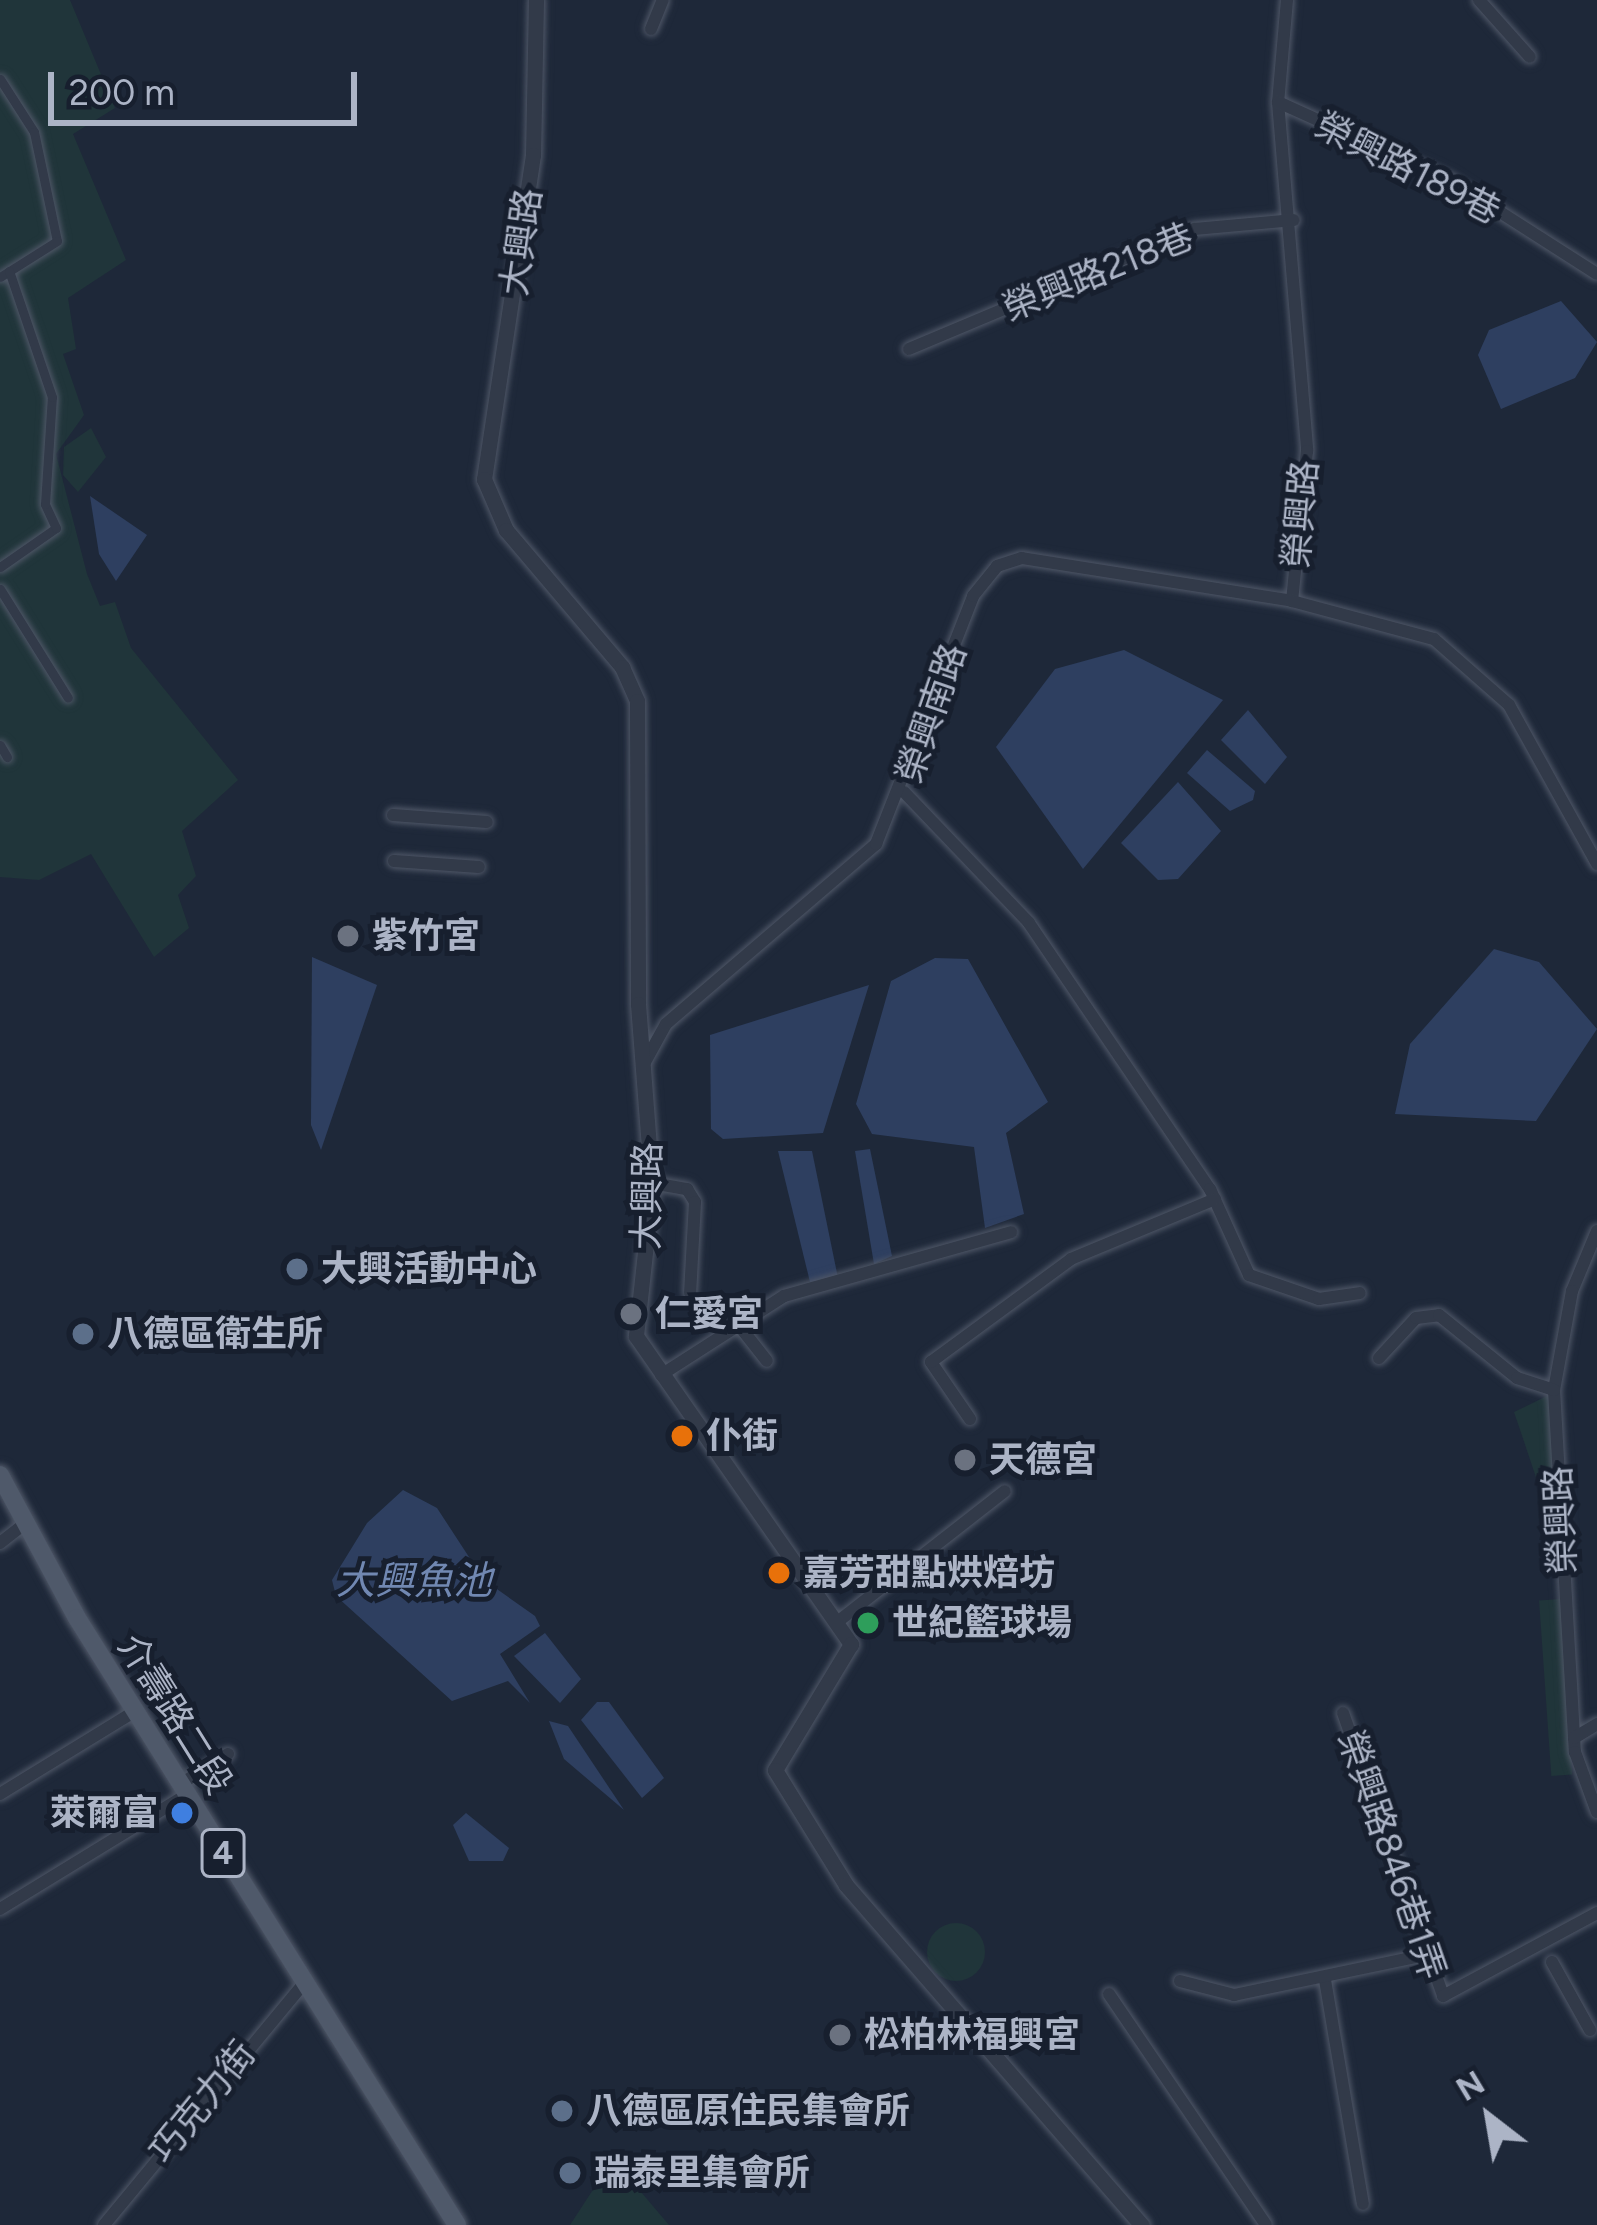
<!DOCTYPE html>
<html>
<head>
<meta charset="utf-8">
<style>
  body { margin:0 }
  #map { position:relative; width:1597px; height:2225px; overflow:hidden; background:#1e2839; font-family:Figtree,"Noto Sans TC",sans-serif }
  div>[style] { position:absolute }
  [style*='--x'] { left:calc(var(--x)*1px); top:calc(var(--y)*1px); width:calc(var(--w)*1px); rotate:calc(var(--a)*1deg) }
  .green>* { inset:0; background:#20353a; transform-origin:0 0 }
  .round { border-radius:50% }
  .water>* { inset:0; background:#2e3f60 }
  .roads { filter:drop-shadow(0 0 3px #4f5767) drop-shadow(0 0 3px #4f5767) }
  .pedestrian>* { height:9px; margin:-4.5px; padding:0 4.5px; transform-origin:4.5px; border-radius:4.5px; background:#323a49 }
  .minor>* { height:12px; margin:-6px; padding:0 6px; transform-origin:6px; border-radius:6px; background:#323a49 }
  .tertiary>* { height:15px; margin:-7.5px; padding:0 7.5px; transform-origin:7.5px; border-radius:7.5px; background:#323a49 }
  .primary>* { height:18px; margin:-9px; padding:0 9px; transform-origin:9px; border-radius:9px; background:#4f596a }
  .dots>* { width:33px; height:33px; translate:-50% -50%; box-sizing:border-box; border:6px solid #171f2e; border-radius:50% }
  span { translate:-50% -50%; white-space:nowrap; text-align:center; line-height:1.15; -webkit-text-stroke:10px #171f2e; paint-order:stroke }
  .shield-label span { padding:3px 9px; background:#171f2e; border:3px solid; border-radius:9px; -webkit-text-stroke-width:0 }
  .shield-label { font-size:33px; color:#acb4c6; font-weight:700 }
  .street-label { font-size:36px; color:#acb4c6 }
  .poi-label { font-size:36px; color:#acb4c6; font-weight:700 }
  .left { translate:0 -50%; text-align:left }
  .right { translate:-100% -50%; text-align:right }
  .water-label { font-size:39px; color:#7188b2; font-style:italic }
  .north { position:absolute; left:1429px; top:2057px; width:120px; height:120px; -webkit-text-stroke:9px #171f2e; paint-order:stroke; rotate:329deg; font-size:33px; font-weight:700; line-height:48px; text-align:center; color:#acb4c6 }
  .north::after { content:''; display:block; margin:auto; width:42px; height:54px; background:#acb4c6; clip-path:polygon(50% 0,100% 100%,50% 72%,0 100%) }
  .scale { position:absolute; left:48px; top:72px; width:309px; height:54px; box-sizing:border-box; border:6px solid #acb4c6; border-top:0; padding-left:15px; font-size:36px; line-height:42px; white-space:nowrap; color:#acb4c6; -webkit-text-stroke:9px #171f2e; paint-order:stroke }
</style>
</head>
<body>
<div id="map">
  <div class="green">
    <div style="clip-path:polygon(0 0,70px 0,115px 108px,73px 134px,126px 260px,68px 298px,76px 349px,63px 354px,84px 415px,56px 454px,87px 574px,100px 606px,115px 602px,131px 648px,238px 780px,182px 831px,196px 876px,178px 895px,189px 928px,154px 957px,91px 854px,39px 880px,0 877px)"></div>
    <div style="clip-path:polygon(91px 428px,106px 457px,78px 492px,63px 475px,64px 447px)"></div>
    <div style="clip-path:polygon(1551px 1394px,1555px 1492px,1541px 1492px,1514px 1412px)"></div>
    <div style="left:1560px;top:1599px;width:176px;height:21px;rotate:86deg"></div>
    <div class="round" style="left:927px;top:1923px;width:58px;height:58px"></div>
    <div style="clip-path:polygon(613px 2159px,669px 2225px,570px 2225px)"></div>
  </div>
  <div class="water">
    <div style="clip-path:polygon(1561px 301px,1597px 342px,1575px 378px,1501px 409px,1478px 355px,1489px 330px)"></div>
    <div style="clip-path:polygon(90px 496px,147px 535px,116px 581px,99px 554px)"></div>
    <div style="clip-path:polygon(1124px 650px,1223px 700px,1083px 869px,996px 747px,1055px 669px)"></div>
    <div style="clip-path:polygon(1248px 710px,1287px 757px,1265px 784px,1221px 740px)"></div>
    <div style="clip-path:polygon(1207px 750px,1255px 791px,1253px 800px,1230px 811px,1187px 773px)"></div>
    <div style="clip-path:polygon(1178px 782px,1221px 831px,1178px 879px,1158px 880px,1121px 843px)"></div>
    <div style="clip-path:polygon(1494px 949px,1539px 962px,1597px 1029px,1536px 1121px,1395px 1114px,1410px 1044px)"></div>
    <div style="clip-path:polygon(312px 957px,377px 985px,321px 1150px,311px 1125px)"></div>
    <div style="clip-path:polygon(935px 958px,968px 959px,1048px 1102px,1006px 1133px,1024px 1214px,985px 1228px,974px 1147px,872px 1134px,856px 1104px,891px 981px)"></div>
    <div style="clip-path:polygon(869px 985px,823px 1133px,723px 1139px,711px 1129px,710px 1035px)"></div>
    <div style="clip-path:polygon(870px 1149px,892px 1256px,874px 1264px,855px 1151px)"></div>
    <div style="clip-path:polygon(778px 1151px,812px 1151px,838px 1278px,810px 1282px)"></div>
    <div style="clip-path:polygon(403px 1490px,437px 1508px,484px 1580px,535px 1616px,540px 1626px,500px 1654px,530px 1703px,508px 1681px,452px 1701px,336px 1596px,332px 1580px,367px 1523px)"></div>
    <div style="clip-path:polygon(545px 1633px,581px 1679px,560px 1703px,514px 1656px)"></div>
    <div style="clip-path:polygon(597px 1702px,609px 1702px,664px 1778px,642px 1798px,581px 1720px)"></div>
    <div style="clip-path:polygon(549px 1721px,568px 1726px,624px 1810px,564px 1759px)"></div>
    <div style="clip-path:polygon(466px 1813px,509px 1848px,503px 1861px,469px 1861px,453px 1825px)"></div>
  </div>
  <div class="roads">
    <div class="pedestrian">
      <div style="--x:0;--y:79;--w:63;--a:57.3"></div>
      <div style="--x:34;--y:132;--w:111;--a:78.1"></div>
      <div style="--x:57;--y:241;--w:67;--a:147.7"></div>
      <div style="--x:0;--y:567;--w:68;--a:-34.9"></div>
      <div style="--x:56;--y:528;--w:26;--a:-115"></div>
      <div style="--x:45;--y:504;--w:107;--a:-86.3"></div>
      <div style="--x:52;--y:397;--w:133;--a:-108.8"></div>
      <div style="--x:0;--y:589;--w:128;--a:58"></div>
      <div style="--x:0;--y:745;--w:14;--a:60"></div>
    </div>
    <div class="minor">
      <div style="--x:1287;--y:0;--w:102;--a:95"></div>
      <div style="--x:1278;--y:102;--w:350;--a:85.2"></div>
      <div style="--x:1307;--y:451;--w:151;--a:95.7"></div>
      <div style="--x:1479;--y:0;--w:76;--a:48.2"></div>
      <div style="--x:651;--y:29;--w:31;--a:-68"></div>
      <div style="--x:1278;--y:102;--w:189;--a:24.4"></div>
      <div style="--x:1450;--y:180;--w:174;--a:32.6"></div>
      <div style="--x:909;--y:349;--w:310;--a:-22.8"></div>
      <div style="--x:1195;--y:229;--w:99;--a:-5.2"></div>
      <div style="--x:904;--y:792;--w:181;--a:46.3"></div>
      <div style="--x:1029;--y:923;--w:322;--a:55.8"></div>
      <div style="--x:1210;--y:1189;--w:94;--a:65.6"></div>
      <div style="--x:1249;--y:1275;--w:74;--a:18.9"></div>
      <div style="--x:1319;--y:1299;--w:41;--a:-8.3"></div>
      <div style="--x:393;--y:815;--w:94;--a:4.3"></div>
      <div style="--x:394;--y:861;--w:85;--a:4"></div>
      <div style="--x:645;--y:1062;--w:43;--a:-61.1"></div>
      <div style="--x:666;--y:1024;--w:277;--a:-40.6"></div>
      <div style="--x:876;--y:844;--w:266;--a:-68.6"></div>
      <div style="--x:973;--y:596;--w:38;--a:-51"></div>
      <div style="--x:997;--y:566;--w:26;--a:-18"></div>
      <div style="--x:1022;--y:558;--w:273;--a:9"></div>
      <div style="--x:1292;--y:601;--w:147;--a:15"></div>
      <div style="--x:1434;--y:639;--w:100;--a:41.3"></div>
      <div style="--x:1509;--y:705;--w:182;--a:61"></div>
      <div style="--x:652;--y:1183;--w:36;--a:10"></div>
      <div style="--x:687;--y:1189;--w:15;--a:58"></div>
      <div style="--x:695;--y:1202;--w:91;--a:93.1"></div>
      <div style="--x:1597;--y:1231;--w:65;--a:112.6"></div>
      <div style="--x:1572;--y:1291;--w:101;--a:100.3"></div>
      <div style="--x:1554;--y:1390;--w:363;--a:86.7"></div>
      <div style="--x:1575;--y:1752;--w:64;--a:69.9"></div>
      <div style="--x:737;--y:1323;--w:48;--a:51.7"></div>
      <div style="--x:1379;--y:1358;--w:54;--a:-47.2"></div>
      <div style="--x:1416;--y:1318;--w:23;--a:-7"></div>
      <div style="--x:1439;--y:1315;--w:100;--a:38.9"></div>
      <div style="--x:1517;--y:1378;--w:39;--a:18"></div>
      <div style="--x:661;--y:1375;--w:146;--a:-32.7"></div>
      <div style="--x:784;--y:1296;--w:236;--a:-15.7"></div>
      <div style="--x:970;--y:1419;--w:69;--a:-124.4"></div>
      <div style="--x:931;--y:1362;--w:174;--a:-36.3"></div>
      <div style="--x:1071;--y:1259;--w:156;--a:-22.6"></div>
      <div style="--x:0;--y:1543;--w:29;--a:-38"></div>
      <div style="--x:836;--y:1623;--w:214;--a:-38"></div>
      <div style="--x:1343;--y:1713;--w:300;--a:70.5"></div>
      <div style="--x:1443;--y:1996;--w:175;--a:-28.3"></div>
      <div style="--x:1574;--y:1738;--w:27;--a:-31"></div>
      <div style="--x:179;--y:1785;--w:58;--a:-32.3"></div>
      <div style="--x:0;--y:1794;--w:157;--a:-31.5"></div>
      <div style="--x:0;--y:1909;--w:218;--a:-31.5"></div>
      <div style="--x:1552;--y:1962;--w:78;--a:60.8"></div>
      <div style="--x:1325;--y:1980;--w:227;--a:80.4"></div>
      <div style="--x:1180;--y:1981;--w:56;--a:14.5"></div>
      <div style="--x:1234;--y:1995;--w:191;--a:-11.8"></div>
      <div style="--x:1109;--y:1994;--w:279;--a:55.8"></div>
      <div style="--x:104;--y:2225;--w:315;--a:-50.4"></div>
    </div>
    <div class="tertiary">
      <div style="--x:536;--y:0;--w:155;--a:91.1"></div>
      <div style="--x:533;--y:155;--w:328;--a:98.6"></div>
      <div style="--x:484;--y:479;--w:56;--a:66.7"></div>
      <div style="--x:506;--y:530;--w:180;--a:49.7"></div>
      <div style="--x:622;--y:667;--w:37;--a:66"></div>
      <div style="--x:637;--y:701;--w:303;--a:89.8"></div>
      <div style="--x:638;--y:1004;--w:185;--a:85.6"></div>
      <div style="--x:652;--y:1188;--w:149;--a:96.2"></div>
      <div style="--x:636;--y:1336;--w:376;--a:55.1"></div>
      <div style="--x:851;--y:1644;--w:147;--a:121.1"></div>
      <div style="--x:775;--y:1770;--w:135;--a:58.3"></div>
      <div style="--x:846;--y:1885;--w:451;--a:49"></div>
    </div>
    <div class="primary">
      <div style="--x:0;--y:1475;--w:162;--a:61.7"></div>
      <div style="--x:77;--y:1618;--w:716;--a:57.95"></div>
    </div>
  </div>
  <div class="dots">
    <div style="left:348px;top:936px;background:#6b7280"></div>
    <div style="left:297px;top:1269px;background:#5c6f8a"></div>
    <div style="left:631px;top:1314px;background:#6b7280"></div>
    <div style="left:83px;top:1334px;background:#5c6f8a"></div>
    <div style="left:682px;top:1436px;background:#e8710a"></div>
    <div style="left:965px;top:1460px;background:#6b7280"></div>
    <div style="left:779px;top:1573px;background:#e8710a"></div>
    <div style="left:868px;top:1623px;background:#2e9e5b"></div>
    <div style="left:182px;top:1813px;background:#3f7fe0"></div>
    <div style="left:840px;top:2035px;background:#6b7280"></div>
    <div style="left:562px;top:2111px;background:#5c6f8a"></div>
    <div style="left:570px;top:2173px;background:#5c6f8a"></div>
  </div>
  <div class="shield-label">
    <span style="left:223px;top:1853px">4</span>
  </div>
  <div class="street-label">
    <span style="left:1408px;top:168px;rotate:27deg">榮興路189巷</span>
    <span style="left:521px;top:242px;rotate:-82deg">大興路</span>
    <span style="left:1098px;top:272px;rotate:-22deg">榮興路218巷</span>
    <span style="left:1300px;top:514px;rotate:-85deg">榮興路</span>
    <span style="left:931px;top:713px;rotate:-71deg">榮興南路</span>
    <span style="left:647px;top:1196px;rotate:-89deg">大興路</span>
    <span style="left:1560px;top:1520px;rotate:-93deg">榮興路</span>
    <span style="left:175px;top:1714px;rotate:58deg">介壽路二段</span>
    <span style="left:1392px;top:1855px;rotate:71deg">榮興路846巷1弄</span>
    <span style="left:202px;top:2102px;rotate:-51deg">巧克力街</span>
  </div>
  <div class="poi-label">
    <span class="left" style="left:372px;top:936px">紫竹宮</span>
    <span class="left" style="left:321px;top:1269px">大興活動中心</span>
    <span class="left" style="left:655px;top:1314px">仁愛宮</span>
    <span class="left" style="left:107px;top:1334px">八德區衛生所</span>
    <span class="left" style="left:706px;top:1436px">仆街</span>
    <span class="left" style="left:989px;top:1460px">天德宮</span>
    <span class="left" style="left:803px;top:1573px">嘉芳甜點烘焙坊</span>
    <span class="left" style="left:892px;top:1623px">世紀籃球場</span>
    <span class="right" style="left:158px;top:1813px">萊爾富</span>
    <span class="left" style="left:864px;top:2035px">松柏林福興宮</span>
    <span class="left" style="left:586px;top:2111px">八德區原住民集會所</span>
    <span class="left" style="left:594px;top:2173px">瑞泰里集會所</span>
  </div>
  <div class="water-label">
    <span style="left:414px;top:1581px">大興魚池</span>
  </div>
  <div class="north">N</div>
  <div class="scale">200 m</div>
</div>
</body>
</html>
